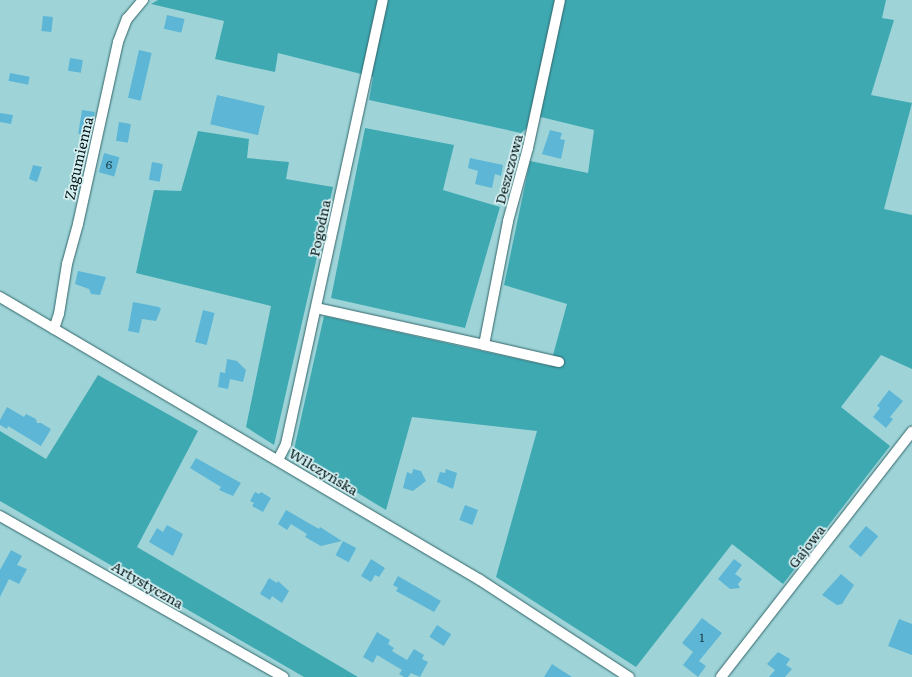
<!DOCTYPE html>
<html>
<head>
<meta charset="utf-8">
<style>
  body { margin:0 }
  #map { position:relative; width:912px; height:677px; overflow:hidden; background:#9ed4d8; font-family:Literata,serif }
  div>[style] { position:absolute }
  [style*='--x'] { left:calc(var(--x)*1px); top:calc(var(--y)*1px); width:calc(var(--w)*1px); rotate:calc(var(--a)*1deg) }
  .forest>* { inset:0; background:#3fa9b2 }
  .building>* { inset:0; background:#5db6d5; transform-origin:0 0 }
  .roads { filter:drop-shadow(0 0 1px #316569) drop-shadow(0 0 1px #316569) }
  .street>* { height:10px; margin:-5px; padding:0 5px; transform-origin:5px; border-radius:5px; background:#fff }
  span { translate:-50% -50%; white-space:nowrap; text-align:center; line-height:1.15; -webkit-text-stroke:3.5px #d5eff1; paint-order:stroke }
  .number-label { font-size:12px; color:#193d46 }
  .number-label span { -webkit-text-stroke-width:0 }
  .street-label { font-size:14px; color:#021517 }
</style>
</head>
<body>
<div id="map">
  <div class="forest">
    <div style="clip-path:polygon(158px 0,886px 0,882px 18px,894px 20px,871px 95px,912px 103px,884px 209px,912px 215px,912px 369px,881px 355px,841px 407px,890px 446px,783px 584px,732px 544px,636px 667px,496px 577px,537px 431px,412px 417px,386px 510px,293px 454px,324px 316px,550px 366px,567px 304px,504px 285px,530px 161px,588px 173px,594px 130px,541px 117px,521px 133px,369px 100px,373px 77px,278px 53px,275px 72px,215px 59px,224px 21px,151px 4px)"></div>
    <div style="clip-path:polygon(365px 128px,454px 145px,443px 190px,500px 207px,465px 328px,331px 298px)"></div>
    <div style="clip-path:polygon(198px 131px,249px 139px,247px 158px,289px 162px,286px 179px,333px 187px,274px 445px,246px 427px,271px 306px,136px 273px,154px 190px,181px 191px)"></div>
    <div style="clip-path:polygon(98px 375px,198px 431px,137px 547px,358px 677px,304px 677px,0 501px,0 431px,46px 459px)"></div>
  </div>
  <div class="building">
    <div style="left:167px;top:15px;width:18px;height:14px;rotate:13deg"></div>
    <div style="left:43px;top:16px;width:10px;height:15px;rotate:6deg"></div>
    <div style="left:139px;top:50px;width:13px;height:49px;rotate:13deg"></div>
    <div style="left:70px;top:58px;width:13px;height:13px;rotate:9deg"></div>
    <div style="left:10px;top:73px;width:20px;height:8px;rotate:11deg"></div>
    <div style="left:217px;top:95px;width:49px;height:30px;rotate:13deg"></div>
    <div style="left:82px;top:110px;width:13px;height:24px;rotate:9deg"></div>
    <div style="clip-path:polygon(0 113px,13px 115px,11px 124px,0 122px)"></div>
    <div style="left:119px;top:122px;width:12px;height:19px;rotate:9deg"></div>
    <div style="clip-path:polygon(550px 130px,562px 133px,560px 139px,565px 140px,561px 159px,542px 154px)"></div>
    <div style="left:104px;top:153px;width:16px;height:20px;rotate:15deg"></div>
    <div style="clip-path:polygon(470px 158px,503px 165px,501px 176px,495px 174px,492px 188px,475px 184px,478px 171px,468px 168px)"></div>
    <div style="left:152px;top:162px;width:11px;height:18px;rotate:10deg"></div>
    <div style="clip-path:polygon(33px 165px,42px 167px,37px 182px,29px 179px)"></div>
    <div style="clip-path:polygon(78px 271px,106px 277px,100px 295px,91px 294px,89px 289px,75px 284px)"></div>
    <div style="clip-path:polygon(133px 302px,159px 307px,161px 309px,156px 321px,142px 319px,139px 333px,128px 331px)"></div>
    <div style="left:203px;top:310px;width:12px;height:33px;rotate:14deg"></div>
    <div style="clip-path:polygon(227px 359px,237px 361px,246px 370px,243px 382px,230px 379px,228px 389px,218px 387px,220px 372px,225px 373px)"></div>
    <div style="clip-path:polygon(889px 390px,903px 401px,890px 417px,893px 419px,886px 428px,873px 417px,880px 408px,877px 406px)"></div>
    <div style="clip-path:polygon(7px 407px,24px 417px,26px 414px,36px 419px,37px 423px,41px 423px,51px 429px,41px 446px,8px 426px,7px 429px,0 425px,0 420px)"></div>
    <div style="clip-path:polygon(196px 458px,241px 483px,233px 496px,219px 490px,221px 487px,190px 468px)"></div>
    <div style="clip-path:polygon(413px 469px,421px 471px,426px 481px,413px 491px,403px 488px,407px 472px,412px 474px)"></div>
    <div style="clip-path:polygon(446px 469px,457px 473px,453px 489px,437px 482px,440px 472px,445px 473px)"></div>
    <div style="clip-path:polygon(255px 492px,259px 494px,261px 492px,271px 498px,263px 512px,252px 506px,254px 503px,250px 501px)"></div>
    <div style="left:465px;top:505px;width:14px;height:16px;rotate:21deg"></div>
    <div style="clip-path:polygon(286px 510px,319px 529px,320px 527px,342px 541px,321px 546px,305px 537px,307px 534px,291px 524px,287px 530px,278px 524px)"></div>
    <div style="clip-path:polygon(167px 525px,183px 534px,173px 556px,149px 542px,157px 528px,163px 532px)"></div>
    <div style="left:866px;top:526px;width:16px;height:27px;rotate:40deg"></div>
    <div style="left:343px;top:541px;width:15px;height:16px;rotate:28deg"></div>
    <div style="clip-path:polygon(11px 550px,22px 556px,17px 565px,27px 569px,19px 584px,9px 579px,0 597px,0 570px)"></div>
    <div style="clip-path:polygon(371px 559px,385px 568px,379px 577px,375px 575px,371px 582px,361px 576px)"></div>
    <div style="clip-path:polygon(734px 559px,742px 565px,735px 574px,742px 579px,738px 584px,740px 588px,730px 589px,718px 579px)"></div>
    <div style="clip-path:polygon(841px 574px,854px 585px,842px 604px,837px 605px,822px 595px)"></div>
    <div style="clip-path:polygon(398px 576px,441px 601px,434px 612px,396px 591px,398px 588px,393px 585px)"></div>
    <div style="clip-path:polygon(269px 578px,277px 583px,278px 581px,289px 591px,282px 603px,272px 596px,270px 600px,260px 594px)"></div>
    <div style="clip-path:polygon(702px 618px,722px 633px,699px 661px,706px 666px,698px 677px,683px 665px,693px 652px,682px 643px)"></div>
    <div style="clip-path:polygon(899px 619px,912px 624px,912px 655px,888px 646px)"></div>
    <div style="left:437px;top:625px;width:17px;height:14px;rotate:33deg"></div>
    <div style="clip-path:polygon(377px 632px,390px 640px,388px 644px,394px 648px,392px 651px,407px 660px,414px 649px,424px 655px,422px 659px,428px 662px,420px 677px,411px 673px,408px 677px,404px 677px,399px 674px,402px 670px,377px 655px,373px 663px,363px 657px)"></div>
    <div style="clip-path:polygon(778px 652px,790px 659px,786px 665px,792px 669px,785px 677px,769px 677px,775px 670px,767px 664px)"></div>
    <div style="clip-path:polygon(552px 664px,572px 677px,544px 677px)"></div>
  </div>
  <div class="roads">
    <div class="street">
      <div style="--x:0;--y:297;--w:557;--a:30.52"></div>
      <div style="--x:480;--y:580;--w:178;--a:33.1"></div>
      <div style="--x:316;--y:308;--w:172;--a:12.4"></div>
      <div style="--x:484;--y:345;--w:126;--a:-79"></div>
      <div style="--x:508;--y:221;--w:76;--a:-74.7"></div>
      <div style="--x:528;--y:148;--w:151;--a:-77.8"></div>
      <div style="--x:54;--y:329;--w:16;--a:-72"></div>
      <div style="--x:59;--y:314;--w:51;--a:-80.9"></div>
      <div style="--x:67;--y:264;--w:41;--a:-74.6"></div>
      <div style="--x:78;--y:224;--w:186;--a:-77.6"></div>
      <div style="--x:118;--y:42;--w:25;--a:-69"></div>
      <div style="--x:127;--y:19;--w:25;--a:-50"></div>
      <div style="--x:484;--y:345;--w:77;--a:12.8"></div>
      <div style="--x:278;--y:460;--w:18;--a:-63"></div>
      <div style="--x:286;--y:444;--w:454;--a:-77.7"></div>
      <div style="--x:0;--y:516;--w:326;--a:29.6"></div>
      <div style="--x:721;--y:677;--w:311;--a:-52.1"></div>
    </div>
  </div>
  <div class="number-label">
    <span style="left:109px;top:165px">6</span>
    <span style="left:702px;top:638px">1</span>
  </div>
  <div class="street-label">
    <span style="left:78px;top:158px;rotate:-77deg">Zagumienna</span>
    <span style="left:508px;top:169px;rotate:-75deg">Deszczowa</span>
    <span style="left:319px;top:228px;rotate:-78deg">Pogodna</span>
    <span style="left:324px;top:471px;rotate:31deg">Wilczyńska</span>
    <span style="left:806px;top:546px;rotate:-52deg">Gajowa</span>
    <span style="left:148px;top:584px;rotate:30deg">Artystyczna</span>
  </div>
</div>
</body>
</html>
